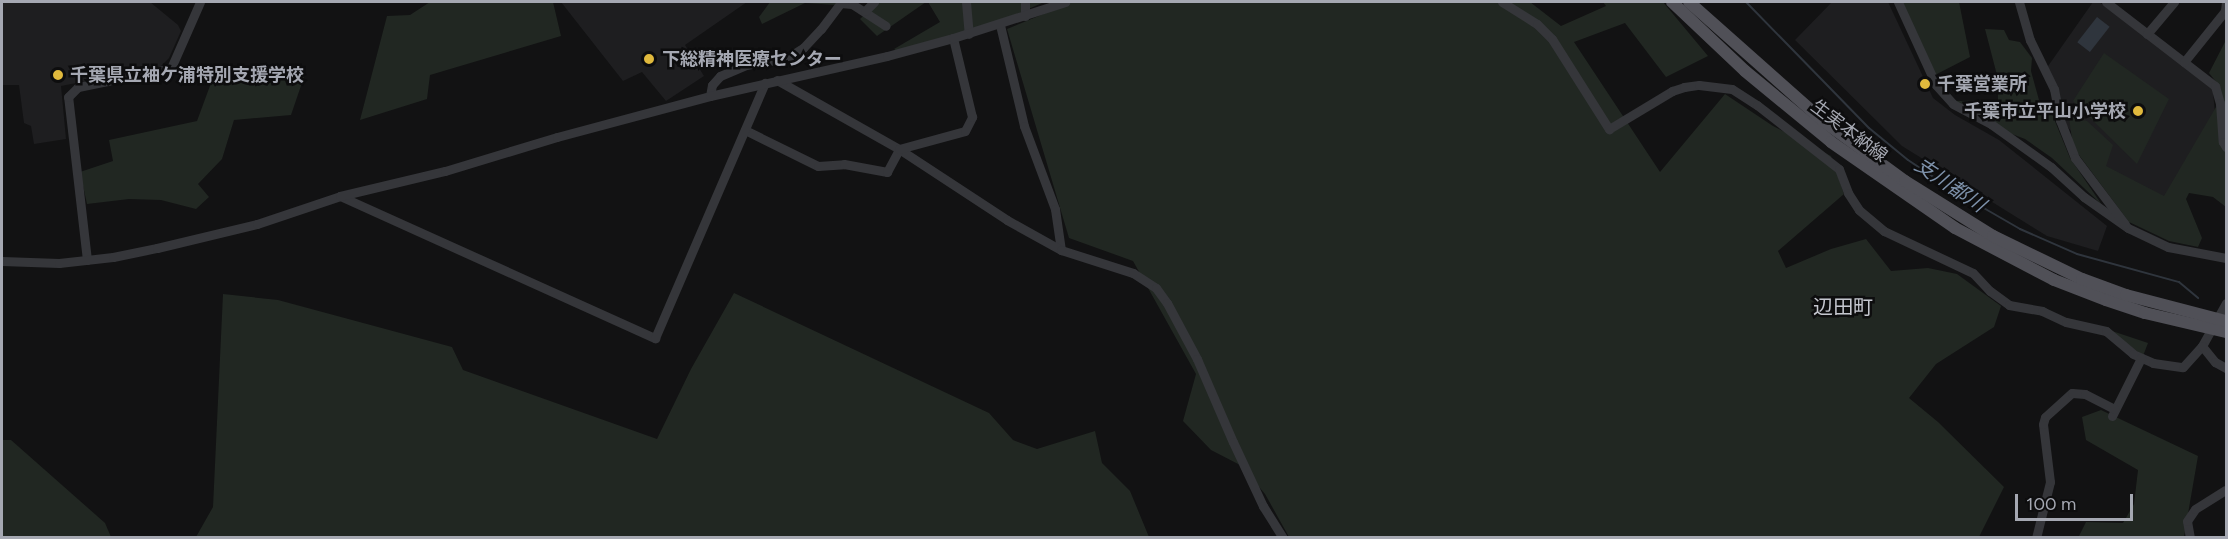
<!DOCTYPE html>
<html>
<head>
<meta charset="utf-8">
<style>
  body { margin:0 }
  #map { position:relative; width:2228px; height:539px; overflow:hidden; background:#121213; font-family:Figtree,"Noto Sans JP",sans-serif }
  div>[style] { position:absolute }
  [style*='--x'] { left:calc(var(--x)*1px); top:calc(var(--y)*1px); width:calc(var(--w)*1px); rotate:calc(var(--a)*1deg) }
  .built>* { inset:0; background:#1e1e20 }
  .green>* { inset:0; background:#212722 }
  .water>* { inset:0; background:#2f353d; transform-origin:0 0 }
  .stream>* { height:2px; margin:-1px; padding:0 1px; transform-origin:1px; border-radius:1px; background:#2f353d }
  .minor>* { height:9px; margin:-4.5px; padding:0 4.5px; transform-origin:4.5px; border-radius:4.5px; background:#35363a }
  .major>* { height:12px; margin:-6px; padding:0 6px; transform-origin:6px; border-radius:6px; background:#505057 }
  .dots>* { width:16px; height:16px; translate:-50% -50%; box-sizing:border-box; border:3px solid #0d0d0e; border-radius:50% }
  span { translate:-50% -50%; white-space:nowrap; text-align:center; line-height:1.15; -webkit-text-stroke:5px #0d0d0e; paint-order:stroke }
  .poi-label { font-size:18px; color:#a5a8b2; font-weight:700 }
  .left { translate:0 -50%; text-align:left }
  .right { translate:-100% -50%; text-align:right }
  .street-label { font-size:18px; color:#a5a8b2 }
  .water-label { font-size:20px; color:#7e92ab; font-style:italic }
  .neighbourhood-label { font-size:20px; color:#c5c7cf }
  .frame { position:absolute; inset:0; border:3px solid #a5a8b2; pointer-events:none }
  .scale { position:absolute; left:2015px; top:494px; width:118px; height:27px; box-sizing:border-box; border:3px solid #a5a8b2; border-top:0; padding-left:8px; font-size:18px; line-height:21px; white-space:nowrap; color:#a5a8b2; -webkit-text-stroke:4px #0d0d0e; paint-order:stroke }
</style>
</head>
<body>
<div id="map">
  <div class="built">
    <div style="clip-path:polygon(2px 2px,150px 2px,178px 25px,181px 31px,169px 58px,161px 66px,61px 86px,66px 139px,34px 144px,31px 126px,24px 123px,19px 85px,2px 85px)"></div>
    <div style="clip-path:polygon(561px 2px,747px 2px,685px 45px,704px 76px,666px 101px,642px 72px,623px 81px)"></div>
    <div style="clip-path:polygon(1832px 2px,1888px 2px,1933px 98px,1955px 115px,1999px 140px,2107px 226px,2098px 251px,2047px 236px,1902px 146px,1795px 40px)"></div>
    <div style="clip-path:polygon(2093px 2px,2099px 2px,2212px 84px,2219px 149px,2226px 163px,2201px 171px,2168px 204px,2106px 179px,2062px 119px,2046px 69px)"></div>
  </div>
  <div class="green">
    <div style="clip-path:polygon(430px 2px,553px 2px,561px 36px,430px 75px,427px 99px,360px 120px,387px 16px,410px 15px)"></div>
    <div style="clip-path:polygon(770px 2px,836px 2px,836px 5px,805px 3px,762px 24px,759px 17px)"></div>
    <div style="clip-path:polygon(878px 2px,926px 2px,877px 36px,860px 19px)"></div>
    <div style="clip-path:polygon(928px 2px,1042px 2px,1042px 3px,1008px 18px,901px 54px,894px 49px,940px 22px)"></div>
    <div style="clip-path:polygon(1073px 2px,1530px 2px,1561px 26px,1606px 6px,1603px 2px,1663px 2px,1708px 56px,1666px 77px,1625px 23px,1574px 42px,1660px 172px,1725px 94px,1773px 126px,1831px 156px,1844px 194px,1778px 251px,1786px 268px,1831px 249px,1866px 239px,1891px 271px,1928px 268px,1957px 274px,2001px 306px,1994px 327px,1936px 364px,1909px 398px,1938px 422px,2004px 487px,1979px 537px,1289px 537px,1265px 494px,1240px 465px,1211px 450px,1183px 421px,1196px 374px,1133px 261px,1069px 238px,1007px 29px)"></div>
    <div style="clip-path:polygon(1902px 2px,1959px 2px,1970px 57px,1935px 75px)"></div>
    <div style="clip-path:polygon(1985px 29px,2004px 30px,2009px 40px,2020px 42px,2032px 58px,2031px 71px,2039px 100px,2050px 109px,2070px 158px,2102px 205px,2052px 158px,2025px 139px,1988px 125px,1954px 101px,1998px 100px,1998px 79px)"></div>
    <div style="clip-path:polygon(2226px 40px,2226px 207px,2213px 197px,2189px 193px,2186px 199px,2202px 238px,2198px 247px,2169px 241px,2129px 222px,2073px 147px,2069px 117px,2087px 121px,2113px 145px,2106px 166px,2164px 196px,2216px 107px,2220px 94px,2217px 83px,2209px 73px)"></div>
    <div style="clip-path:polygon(2104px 53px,2169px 99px,2137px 164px,2073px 101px)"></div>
    <div style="clip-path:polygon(305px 74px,291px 115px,234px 120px,222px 159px,198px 184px,209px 197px,196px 209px,161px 200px,129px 199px,87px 204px,80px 172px,113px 161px,109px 140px,197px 121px,211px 83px)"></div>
    <div style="clip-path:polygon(734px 293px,989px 413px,1013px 440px,1037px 449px,1095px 431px,1102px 463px,1130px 491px,1149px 537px,196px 537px,213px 507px,223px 294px,278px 300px,452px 347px,463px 370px,657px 439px,691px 369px)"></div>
    <div style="clip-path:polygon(2109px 330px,2148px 343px,2143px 356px)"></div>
    <div style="clip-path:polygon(2101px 410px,2198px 456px,2184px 537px,2078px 538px,2086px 522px,2123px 523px,2134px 504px,2138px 470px,2086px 440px,2082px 417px)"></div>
    <div style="clip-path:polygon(2px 440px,11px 440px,105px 523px,111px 537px,2px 537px)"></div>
  </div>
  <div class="water">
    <div style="left:2097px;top:17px;width:16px;height:32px;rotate:38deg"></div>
  </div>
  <div class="stream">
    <div style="--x:1746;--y:2;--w:176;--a:45.7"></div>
    <div style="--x:1869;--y:128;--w:50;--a:39.4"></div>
    <div style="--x:1908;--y:160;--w:58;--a:33.7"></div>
    <div style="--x:1956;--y:192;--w:74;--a:30"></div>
    <div style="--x:2020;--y:229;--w:62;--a:23.7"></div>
    <div style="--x:2077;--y:254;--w:106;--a:15.4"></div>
    <div style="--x:2179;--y:282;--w:25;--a:40"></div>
  </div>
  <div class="minor">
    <div style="--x:966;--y:2;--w:32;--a:85"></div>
    <div style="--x:1502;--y:2;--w:41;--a:32.2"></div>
    <div style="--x:1537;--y:24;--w:21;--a:45"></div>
    <div style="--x:1552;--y:39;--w:107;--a:57.7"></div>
    <div style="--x:1609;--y:129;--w:74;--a:-31.1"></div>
    <div style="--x:1672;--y:91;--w:13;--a:-18"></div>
    <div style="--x:1684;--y:87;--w:15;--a:-8"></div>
    <div style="--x:1699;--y:85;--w:33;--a:7"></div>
    <div style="--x:1732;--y:89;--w:30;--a:33"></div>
    <div style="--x:1757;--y:105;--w:104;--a:38"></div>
    <div style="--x:1839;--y:169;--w:26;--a:69"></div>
    <div style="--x:1848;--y:193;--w:20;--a:57"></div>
    <div style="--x:1859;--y:210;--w:33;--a:40"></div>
    <div style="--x:1884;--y:231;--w:98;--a:25.3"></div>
    <div style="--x:1973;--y:273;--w:25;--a:47"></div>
    <div style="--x:1990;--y:291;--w:24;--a:36"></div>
    <div style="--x:2009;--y:305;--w:34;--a:10"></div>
    <div style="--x:2042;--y:311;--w:26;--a:25"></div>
    <div style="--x:2066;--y:322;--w:41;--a:12.7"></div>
    <div style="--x:2106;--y:331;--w:35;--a:40"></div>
    <div style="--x:2133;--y:354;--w:22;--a:24"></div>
    <div style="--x:2153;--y:363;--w:30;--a:8"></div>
    <div style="--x:2183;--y:367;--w:28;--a:-48"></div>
    <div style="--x:1898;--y:2;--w:91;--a:65.4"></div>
    <div style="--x:1936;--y:85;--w:25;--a:48"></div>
    <div style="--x:1953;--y:104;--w:43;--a:27.8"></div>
    <div style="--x:1991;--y:124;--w:74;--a:35.6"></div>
    <div style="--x:2051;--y:167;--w:45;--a:42.3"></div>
    <div style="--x:2084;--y:197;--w:54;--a:35.2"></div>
    <div style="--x:2128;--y:228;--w:44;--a:25.4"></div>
    <div style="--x:2168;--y:247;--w:59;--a:10.7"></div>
    <div style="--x:2019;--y:2;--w:40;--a:74"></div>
    <div style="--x:2030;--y:40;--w:55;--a:63.9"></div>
    <div style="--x:2054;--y:89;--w:32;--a:79"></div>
    <div style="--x:2060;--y:120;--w:41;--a:68.5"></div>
    <div style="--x:2075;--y:158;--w:83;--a:52.9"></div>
    <div style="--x:2106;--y:2;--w:138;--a:37.6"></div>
    <div style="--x:2215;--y:86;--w:18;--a:74"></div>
    <div style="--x:2220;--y:103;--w:39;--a:86"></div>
    <div style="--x:2223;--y:142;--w:6;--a:59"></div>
    <div style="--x:840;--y:3;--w:12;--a:5"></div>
    <div style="--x:852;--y:4;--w:40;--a:32.9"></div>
    <div style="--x:865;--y:11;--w:13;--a:-45"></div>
    <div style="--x:1025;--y:16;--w:14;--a:-90"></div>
    <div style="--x:1000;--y:25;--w:104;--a:76.6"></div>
    <div style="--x:1024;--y:126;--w:89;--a:69.5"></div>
    <div style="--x:1055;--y:209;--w:41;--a:81.7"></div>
    <div style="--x:2147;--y:34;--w:42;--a:-49.8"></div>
    <div style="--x:2184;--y:62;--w:65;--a:-51.2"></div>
    <div style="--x:2225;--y:11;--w:9;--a:-84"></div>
    <div style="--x:777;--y:80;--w:140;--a:29.5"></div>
    <div style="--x:899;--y:149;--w:129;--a:33.3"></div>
    <div style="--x:1007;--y:220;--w:62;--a:29.1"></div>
    <div style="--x:1061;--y:250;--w:76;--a:17.7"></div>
    <div style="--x:1133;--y:273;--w:27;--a:33"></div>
    <div style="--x:1156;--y:288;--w:19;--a:54"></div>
    <div style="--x:1167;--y:303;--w:64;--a:61.8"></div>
    <div style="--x:1197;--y:359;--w:90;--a:66.6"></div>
    <div style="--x:1233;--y:442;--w:71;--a:64.9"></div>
    <div style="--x:1263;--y:506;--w:38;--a:58"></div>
    <div style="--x:710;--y:96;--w:11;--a:-80"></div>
    <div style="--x:712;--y:85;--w:12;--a:-48"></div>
    <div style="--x:720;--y:76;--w:28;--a:-23"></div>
    <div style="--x:746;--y:65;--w:42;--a:-9.7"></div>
    <div style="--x:787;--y:58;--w:19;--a:-32"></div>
    <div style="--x:803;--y:48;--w:26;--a:-47"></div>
    <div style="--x:821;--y:29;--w:34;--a:-53"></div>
    <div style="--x:745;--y:130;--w:81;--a:26.3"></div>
    <div style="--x:818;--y:166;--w:26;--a:-4"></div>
    <div style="--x:844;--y:164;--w:44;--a:10.5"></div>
    <div style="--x:887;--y:172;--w:26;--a:-62"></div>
    <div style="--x:899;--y:149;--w:68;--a:-15.3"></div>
    <div style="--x:965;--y:131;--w:16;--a:-63"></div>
    <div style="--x:972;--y:117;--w:81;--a:-103.5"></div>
    <div style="--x:340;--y:196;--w:346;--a:24.3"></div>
    <div style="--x:655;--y:338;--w:278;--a:-66.7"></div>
    <div style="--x:87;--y:260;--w:164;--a:-96.6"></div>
    <div style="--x:68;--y:97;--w:14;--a:-45"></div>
    <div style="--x:78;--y:87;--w:95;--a:-11.5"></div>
    <div style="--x:171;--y:68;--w:72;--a:-66.3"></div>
    <div style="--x:2;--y:261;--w:57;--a:2"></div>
    <div style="--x:59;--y:263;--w:54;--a:-6.3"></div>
    <div style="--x:113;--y:257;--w:45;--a:-11.6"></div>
    <div style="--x:157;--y:248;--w:103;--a:-13.5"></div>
    <div style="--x:257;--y:224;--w:88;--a:-18.6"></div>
    <div style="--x:340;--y:196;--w:108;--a:-13.4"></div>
    <div style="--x:445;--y:171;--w:117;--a:-16.9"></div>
    <div style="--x:557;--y:137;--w:158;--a:-15"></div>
    <div style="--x:710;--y:96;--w:181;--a:-12.7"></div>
    <div style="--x:887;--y:56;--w:68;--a:-15.3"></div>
    <div style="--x:953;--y:38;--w:118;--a:-17.8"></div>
    <div style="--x:2226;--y:303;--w:49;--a:119.2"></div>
    <div style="--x:2202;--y:346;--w:21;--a:51"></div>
    <div style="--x:2215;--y:362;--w:13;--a:29"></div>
    <div style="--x:2112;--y:416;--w:65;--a:-63.4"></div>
    <div style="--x:2036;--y:538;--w:58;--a:-76"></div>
    <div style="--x:2050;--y:482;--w:58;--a:-96.9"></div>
    <div style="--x:2043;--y:424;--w:7;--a:-74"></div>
    <div style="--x:2045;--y:417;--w:36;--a:-42"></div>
    <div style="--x:2072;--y:393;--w:13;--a:4"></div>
    <div style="--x:2085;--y:394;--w:33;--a:27"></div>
    <div style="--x:2190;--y:538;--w:17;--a:-100"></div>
    <div style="--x:2187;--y:521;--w:14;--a:-56"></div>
    <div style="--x:2195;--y:509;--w:36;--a:-32"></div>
  </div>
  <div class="major">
    <div style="--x:1672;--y:2;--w:100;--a:43.4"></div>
    <div style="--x:1745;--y:71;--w:112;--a:39.5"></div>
    <div style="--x:1831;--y:142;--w:151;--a:34.7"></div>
    <div style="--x:1955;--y:228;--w:112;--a:27.7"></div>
    <div style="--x:2054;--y:280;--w:56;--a:21"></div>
    <div style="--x:2106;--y:300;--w:41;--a:18.4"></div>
    <div style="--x:2145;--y:313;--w:83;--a:13.2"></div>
    <div style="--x:1689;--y:2;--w:179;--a:41.6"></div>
    <div style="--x:1823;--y:121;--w:102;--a:36.2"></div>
    <div style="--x:1905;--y:181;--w:104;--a:32"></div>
    <div style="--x:1993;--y:236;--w:99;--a:25.8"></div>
    <div style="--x:2082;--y:279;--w:47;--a:20"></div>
    <div style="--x:2126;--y:295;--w:103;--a:14.6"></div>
  </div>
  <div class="dots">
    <div style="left:649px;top:59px;background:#e0b93d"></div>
    <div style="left:58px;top:75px;background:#e0b93d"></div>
    <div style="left:1925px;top:84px;background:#e0b93d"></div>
    <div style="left:2138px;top:111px;background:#e0b93d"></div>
  </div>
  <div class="poi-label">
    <span class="left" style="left:662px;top:59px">下総精神医療センター</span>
    <span class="left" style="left:70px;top:75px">千葉県立袖ケ浦特別支援学校</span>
    <span class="left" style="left:1937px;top:84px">千葉営業所</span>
    <span class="right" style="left:2126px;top:111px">千葉市立平山小学校</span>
  </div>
  <div class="street-label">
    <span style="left:1849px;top:131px;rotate:37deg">生実本納線</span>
  </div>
  <div class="water-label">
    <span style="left:1950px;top:185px;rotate:34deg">支川都川</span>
  </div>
  <div class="neighbourhood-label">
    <span style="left:1843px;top:307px">辺田町</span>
  </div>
  <div class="frame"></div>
  <div class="scale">100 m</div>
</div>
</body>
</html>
